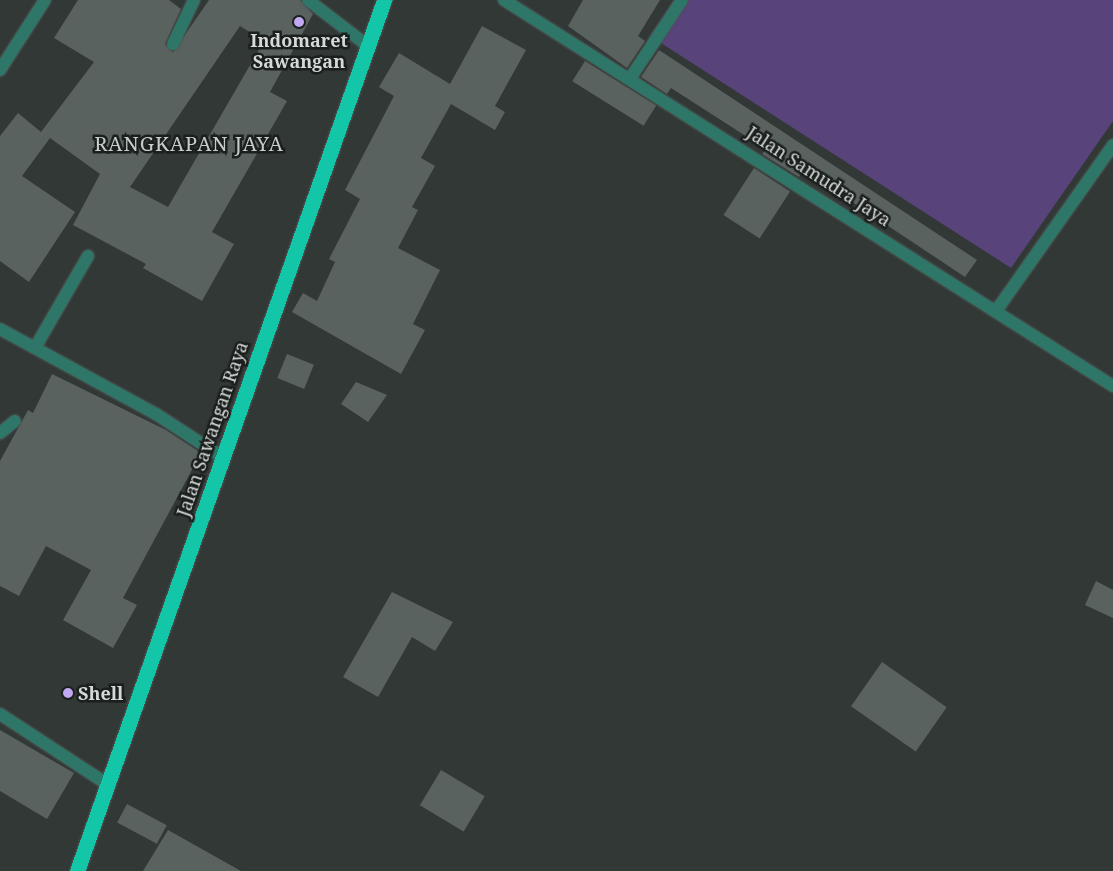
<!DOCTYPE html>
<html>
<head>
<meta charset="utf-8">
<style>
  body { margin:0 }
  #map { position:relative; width:1113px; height:871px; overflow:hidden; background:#313836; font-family:"Noto Serif",serif }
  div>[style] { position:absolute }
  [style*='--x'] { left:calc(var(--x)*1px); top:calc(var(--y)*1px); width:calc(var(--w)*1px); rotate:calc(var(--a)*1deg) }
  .green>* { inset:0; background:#58437a }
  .building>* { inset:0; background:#5a6260; transform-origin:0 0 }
  .roads { filter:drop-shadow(0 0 1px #4f5553) drop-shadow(0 0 1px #4f5553) }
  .lane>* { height:12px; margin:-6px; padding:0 6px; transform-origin:6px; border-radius:6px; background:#2e7667 }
  .street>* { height:12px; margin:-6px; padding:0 6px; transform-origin:6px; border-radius:6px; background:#2e7667 }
  .highway>* { height:15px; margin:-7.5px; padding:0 7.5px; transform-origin:7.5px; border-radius:7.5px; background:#13c6a8 }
  .dots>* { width:14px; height:14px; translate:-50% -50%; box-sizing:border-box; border:2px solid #1b1f1e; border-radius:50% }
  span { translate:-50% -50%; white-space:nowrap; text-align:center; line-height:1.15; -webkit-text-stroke:5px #1b1f1e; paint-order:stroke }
  .poi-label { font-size:18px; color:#d5dad8; font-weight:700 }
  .left { translate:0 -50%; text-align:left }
  .street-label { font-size:18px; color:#d5dad8 }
  .quarter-label { font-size:20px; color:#c5cecc; letter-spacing:1px }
</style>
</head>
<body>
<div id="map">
  <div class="green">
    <div style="clip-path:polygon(674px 0,1113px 0,1113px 121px,1011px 268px,650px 36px)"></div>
  </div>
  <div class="building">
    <div style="clip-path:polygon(evenodd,78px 0,169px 0,181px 9px,165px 44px,173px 52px,209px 0,300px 0,313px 14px,270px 92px,287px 101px,212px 232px,234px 244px,202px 301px,143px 268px,146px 264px,73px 225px,100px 174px,50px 138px,22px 176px,75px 212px,29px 282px,0 261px,0 136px,18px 113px,41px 132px,94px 62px,54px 38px,78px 0,240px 26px,264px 41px,168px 207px,130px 187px,240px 26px)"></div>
    <div style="clip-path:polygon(583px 0,660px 0,638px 36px,645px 41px,627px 68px,568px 26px)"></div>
    <div style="clip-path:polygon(482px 26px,526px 50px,495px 106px,505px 112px,495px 130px,451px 104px,421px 158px,435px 166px,412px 207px,418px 210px,398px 248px,440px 270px,413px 324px,425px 330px,401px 374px,292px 312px,303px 293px,317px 301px,335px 262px,329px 259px,360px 199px,345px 190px,394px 96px,379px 87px,399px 53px,450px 84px)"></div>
    <div style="clip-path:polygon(659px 50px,977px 260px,965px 277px,810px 174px,802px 172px,799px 177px,762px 154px,766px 149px,671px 88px,667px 94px,641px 77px)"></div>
    <div style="left:585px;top:61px;width:84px;height:24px;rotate:32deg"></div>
    <div style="left:754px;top:168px;width:43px;height:56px;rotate:33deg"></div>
    <div style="left:287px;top:354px;width:29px;height:26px;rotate:22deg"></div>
    <div style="clip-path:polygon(52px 374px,166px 430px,201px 453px,123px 598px,137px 605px,113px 648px,63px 620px,91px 570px,46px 546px,19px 596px,0 586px,0 461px,28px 410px,33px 413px)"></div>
    <div style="clip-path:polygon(356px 382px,387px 395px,368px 422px,341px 404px)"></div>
    <div style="clip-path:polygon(1096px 581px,1113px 590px,1113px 618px,1085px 605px)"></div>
    <div style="clip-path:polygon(392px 592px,453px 622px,435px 651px,412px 637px,378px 697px,343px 677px)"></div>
    <div style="left:882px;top:662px;width:79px;height:54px;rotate:35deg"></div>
    <div style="clip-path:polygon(0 730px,74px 773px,47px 819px,0 791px)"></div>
    <div style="left:441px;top:770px;width:51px;height:41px;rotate:31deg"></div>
    <div style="left:127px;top:804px;width:45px;height:21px;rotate:28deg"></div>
    <div style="clip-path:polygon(168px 830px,241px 871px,143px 871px)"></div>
  </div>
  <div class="roads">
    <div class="lane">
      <div style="--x:0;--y:329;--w:178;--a:28.6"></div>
      <div style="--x:156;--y:414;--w:79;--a:33.1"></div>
      <div style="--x:36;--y:346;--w:104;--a:-60"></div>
    </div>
    <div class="street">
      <div style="--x:308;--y:0;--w:76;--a:37.5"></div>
      <div style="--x:504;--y:0;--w:721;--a:32.37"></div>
      <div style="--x:173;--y:44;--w:49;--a:-64.5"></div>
      <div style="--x:0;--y:70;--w:83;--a:-57.3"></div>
      <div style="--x:631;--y:77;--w:92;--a:-56.5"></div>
      <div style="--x:996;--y:311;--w:203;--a:-54.8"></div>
      <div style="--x:0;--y:433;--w:19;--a:-39"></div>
      <div style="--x:0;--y:714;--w:131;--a:33.2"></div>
    </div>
    <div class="highway">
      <div style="--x:77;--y:871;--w:924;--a:-70.58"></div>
    </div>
  </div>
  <div class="dots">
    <div style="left:299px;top:22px;background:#c2a7f2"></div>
    <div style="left:68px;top:693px;background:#c2a7f2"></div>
  </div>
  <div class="poi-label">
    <span style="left:299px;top:51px">Indomaret<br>Sawangan</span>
    <span class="left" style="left:78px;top:693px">Shell</span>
  </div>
  <div class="street-label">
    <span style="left:819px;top:176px;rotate:33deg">Jalan Samudra Jaya</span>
    <span style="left:212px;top:429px;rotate:-71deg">Jalan Sawangan Raya</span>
  </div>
  <div class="quarter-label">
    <span style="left:189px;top:143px">RANGKAPAN JAYA</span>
  </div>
</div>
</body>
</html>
